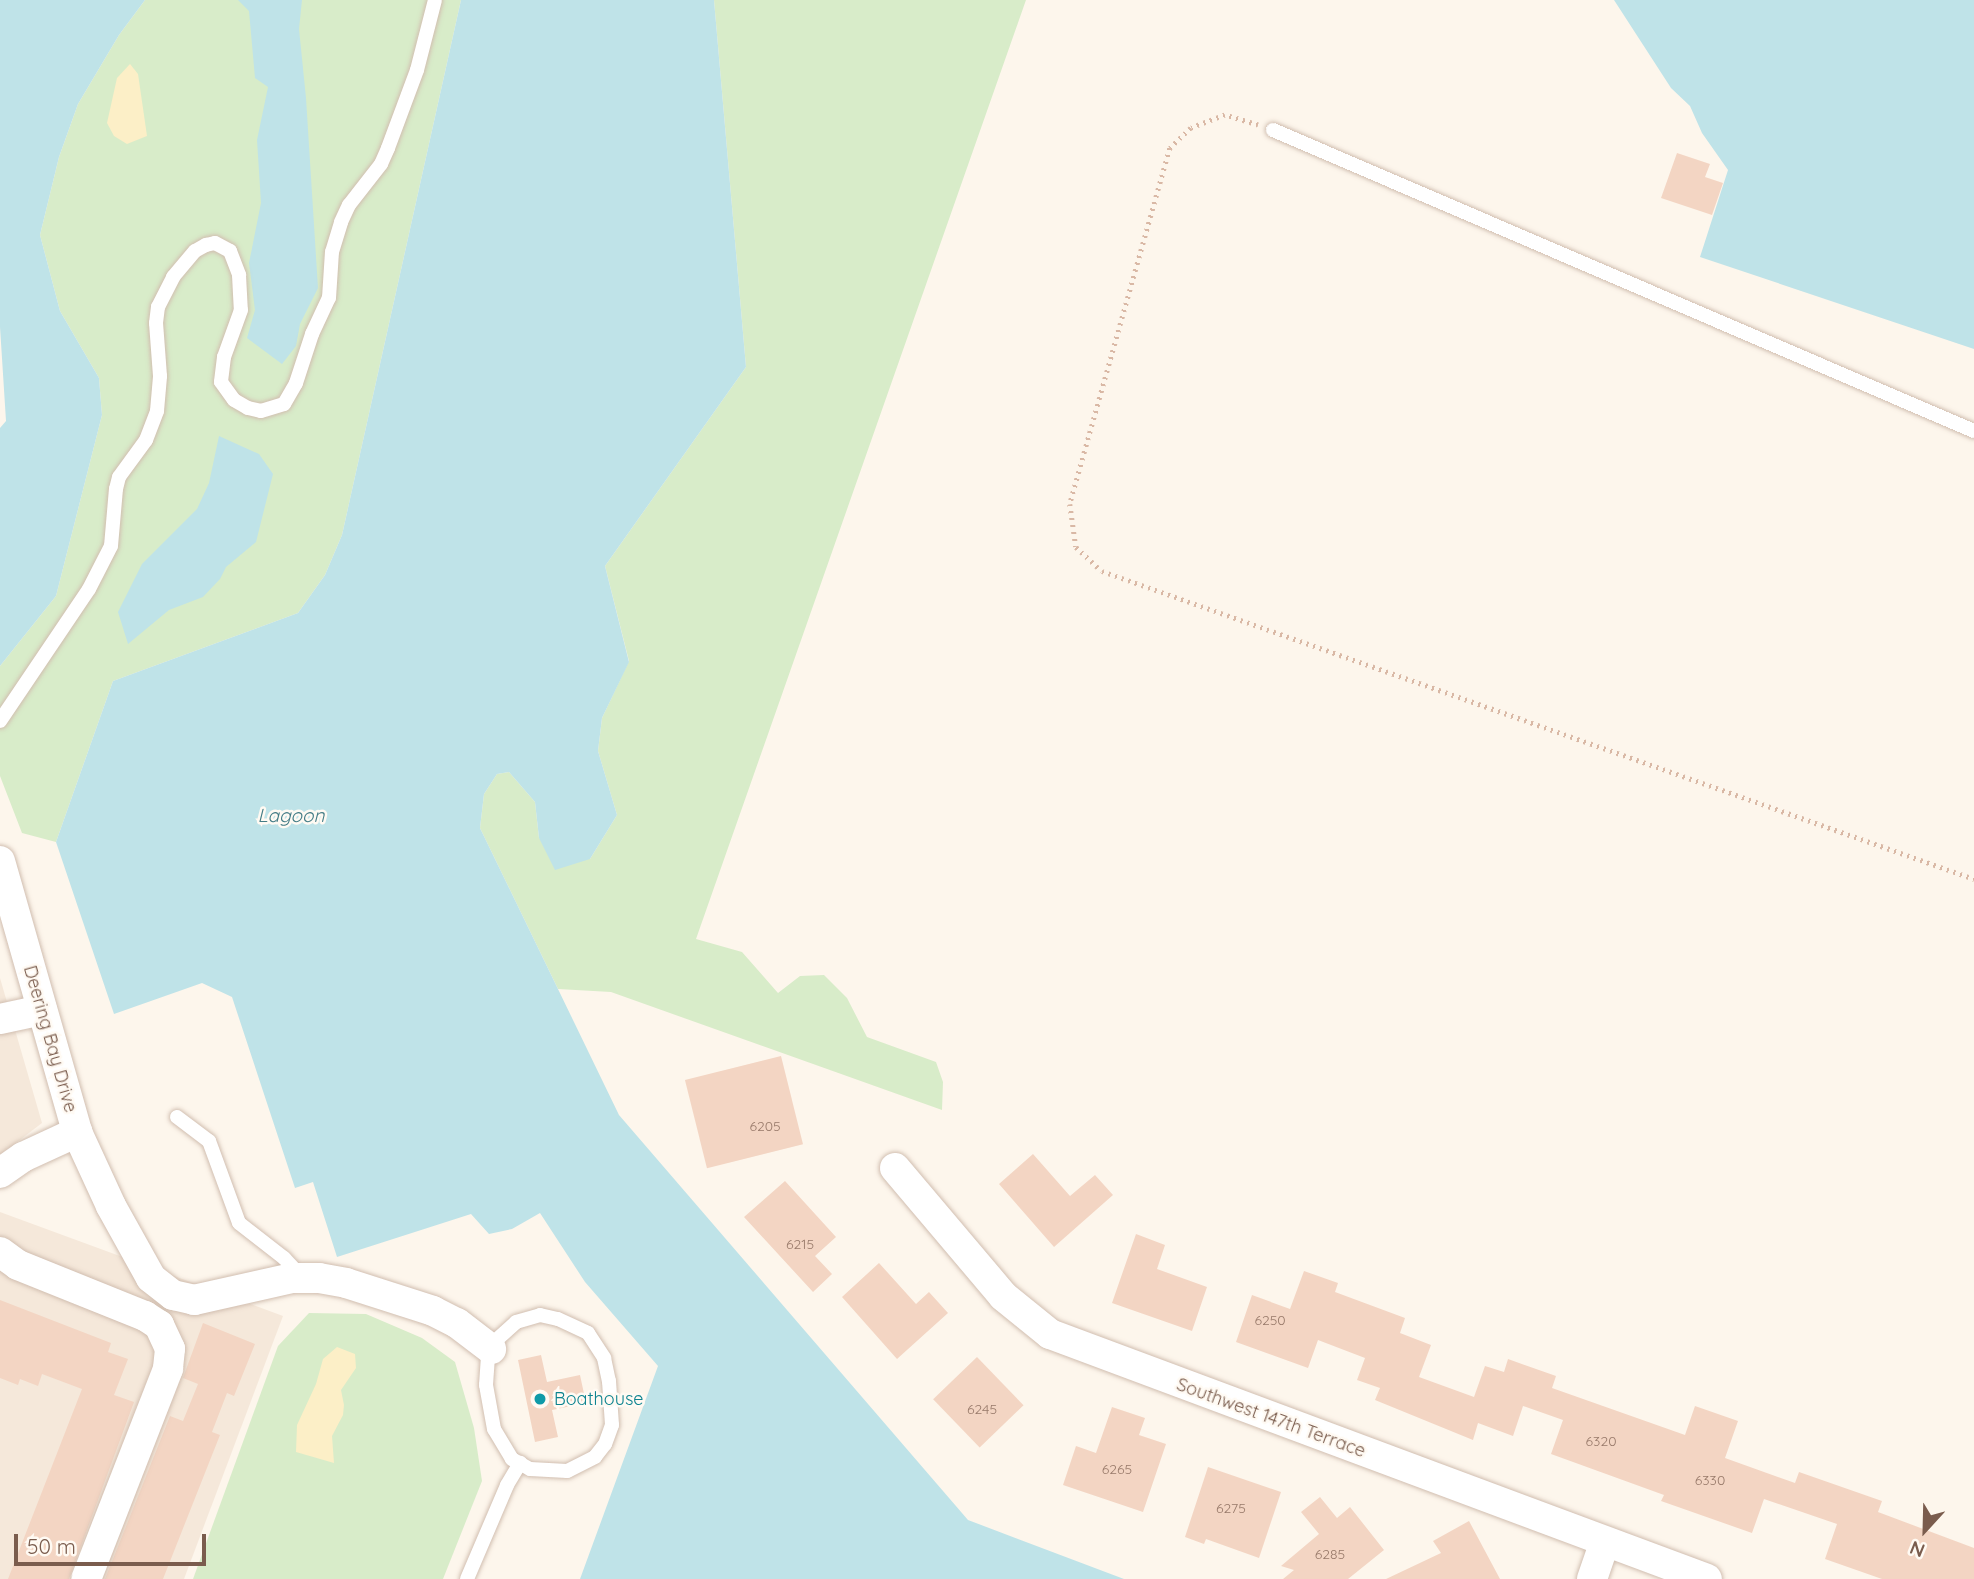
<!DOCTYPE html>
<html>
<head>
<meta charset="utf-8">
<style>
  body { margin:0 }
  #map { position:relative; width:1974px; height:1579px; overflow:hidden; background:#fdf6ec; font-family:Quicksand,sans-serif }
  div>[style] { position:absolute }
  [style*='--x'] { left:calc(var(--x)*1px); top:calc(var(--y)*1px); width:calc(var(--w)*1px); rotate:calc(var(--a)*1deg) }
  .residential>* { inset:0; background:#f5e8da }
  .green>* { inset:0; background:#d8ecc9 }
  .sand>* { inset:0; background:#fcefc7 }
  .water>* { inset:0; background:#bfe3e8 }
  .building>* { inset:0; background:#f3d5c3; transform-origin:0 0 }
  .path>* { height:4.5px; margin-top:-2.25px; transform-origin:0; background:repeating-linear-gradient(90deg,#d9b8a5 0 2px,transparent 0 7px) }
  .roads { filter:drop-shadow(0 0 2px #d1beb0) drop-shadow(0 0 2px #d1beb0) }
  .lane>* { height:14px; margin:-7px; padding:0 7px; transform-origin:7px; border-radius:7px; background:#fff }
  .street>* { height:30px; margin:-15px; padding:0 15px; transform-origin:15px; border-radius:15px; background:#fff }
  .dots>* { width:19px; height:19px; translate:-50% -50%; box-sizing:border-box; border:4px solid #fffaf3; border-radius:50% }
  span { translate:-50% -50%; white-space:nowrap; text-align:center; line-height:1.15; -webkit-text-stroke:5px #fffaf3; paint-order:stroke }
  .number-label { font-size:14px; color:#987a6a }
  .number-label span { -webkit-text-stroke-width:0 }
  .street-label { font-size:18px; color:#7a5c4d }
  .culture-label { font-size:18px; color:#0d838f }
  .left { translate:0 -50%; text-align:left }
  .water-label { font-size:19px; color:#437c86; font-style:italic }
  .north { position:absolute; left:1890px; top:1495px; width:70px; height:70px; -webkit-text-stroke:5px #fffaf3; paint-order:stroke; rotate:202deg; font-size:19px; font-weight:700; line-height:28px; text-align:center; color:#7a5c4d }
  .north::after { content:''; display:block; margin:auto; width:24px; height:32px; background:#7a5c4d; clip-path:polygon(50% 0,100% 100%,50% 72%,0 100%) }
  .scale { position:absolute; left:14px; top:1534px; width:192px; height:32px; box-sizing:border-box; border:4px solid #7a5c4d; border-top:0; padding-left:9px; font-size:21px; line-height:24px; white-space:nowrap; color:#7a5c4d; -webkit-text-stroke:5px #fffaf3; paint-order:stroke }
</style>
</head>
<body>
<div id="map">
  <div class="residential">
    <div style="clip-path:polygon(0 978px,42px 1123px,0 1155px)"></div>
    <div style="clip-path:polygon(0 1212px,283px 1316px,184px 1579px,0 1579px)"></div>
  </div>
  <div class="green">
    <div style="clip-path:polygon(145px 0,461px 0,342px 535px,325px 575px,298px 613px,113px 681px,56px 842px,22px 833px,0 776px,0 666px,56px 596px,102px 415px,99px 378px,60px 311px,40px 235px,59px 157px,78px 104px,119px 35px)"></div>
    <div style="clip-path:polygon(714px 0,1026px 0,696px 939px,742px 952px,778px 993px,800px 976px,824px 975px,847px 998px,867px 1037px,936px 1062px,943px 1082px,942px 1110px,611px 992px,558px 989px,480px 828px,484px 794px,497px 774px,509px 772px,535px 802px,539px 838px,590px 859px,617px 815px,598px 751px,602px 718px,629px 661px,605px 566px,746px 367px)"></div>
    <div style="clip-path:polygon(309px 1313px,366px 1314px,422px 1338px,455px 1362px,474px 1428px,482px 1481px,443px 1579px,193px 1579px,278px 1346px)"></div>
  </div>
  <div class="sand">
    <div style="clip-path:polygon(130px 64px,138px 74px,147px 136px,127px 144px,114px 136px,107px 123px,117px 78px)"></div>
    <div style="clip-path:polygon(337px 1347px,355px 1354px,356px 1368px,341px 1390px,344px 1405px,343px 1415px,332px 1436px,334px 1463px,296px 1452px,297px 1425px,316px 1384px,323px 1359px)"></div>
  </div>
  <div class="water">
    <div style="clip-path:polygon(0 0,145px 0,119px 35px,78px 104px,59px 157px,40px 235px,60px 311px,99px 378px,102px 415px,56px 596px,0 666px,0 428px,6px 421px,0 327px)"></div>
    <div style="clip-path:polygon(238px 0,302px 0,299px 29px,306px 98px,318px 288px,300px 324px,296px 346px,282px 364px,247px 338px,255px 310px,249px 263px,261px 203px,257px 140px,268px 87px,255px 78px,249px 11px)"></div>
    <div style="clip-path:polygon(461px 0,714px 0,746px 367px,605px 566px,629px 662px,602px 718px,598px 751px,617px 815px,590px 859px,555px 870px,539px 838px,535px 802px,509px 772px,497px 774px,484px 794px,480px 828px,619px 1115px,968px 1520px,1124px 1579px,580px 1579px,658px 1366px,585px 1282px,540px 1213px,512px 1229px,489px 1234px,471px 1214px,337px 1257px,313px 1182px,295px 1188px,232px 997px,202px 983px,114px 1014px,56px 842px,113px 681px,298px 613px,325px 575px,342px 535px)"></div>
    <div style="clip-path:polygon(1614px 0,1974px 0,1974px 349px,1700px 257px,1728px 170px,1702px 133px,1690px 106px,1671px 88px)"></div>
    <div style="clip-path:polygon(219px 436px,259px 454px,273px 474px,256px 542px,226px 567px,220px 579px,203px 597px,169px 610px,128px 644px,118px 612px,142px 564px,197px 509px,209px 483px)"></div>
  </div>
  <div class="building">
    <div style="clip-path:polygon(1677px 153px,1710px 164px,1705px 177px,1723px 183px,1712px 215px,1661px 198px)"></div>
    <div style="left:781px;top:1056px;width:91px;height:99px;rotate:76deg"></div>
    <div style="clip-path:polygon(1033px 1154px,1070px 1196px,1095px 1175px,1113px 1195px,1054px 1247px,999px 1184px)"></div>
    <div style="clip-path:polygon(785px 1181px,836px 1237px,815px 1256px,832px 1274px,813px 1292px,744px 1217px)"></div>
    <div style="clip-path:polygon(1136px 1234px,1165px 1245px,1157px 1269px,1207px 1287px,1192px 1331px,1112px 1303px)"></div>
    <div style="clip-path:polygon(879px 1263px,916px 1304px,929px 1292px,948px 1313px,897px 1359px,842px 1297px)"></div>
    <div style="clip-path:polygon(1304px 1271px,1338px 1283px,1335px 1292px,1405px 1318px,1400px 1333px,1431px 1345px,1419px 1377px,1474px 1397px,1485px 1366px,1504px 1372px,1508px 1359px,1556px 1376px,1552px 1388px,1685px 1435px,1695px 1406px,1738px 1421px,1725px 1458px,1795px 1483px,1799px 1472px,1882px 1501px,1878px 1512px,1974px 1548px,1974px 1579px,1882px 1579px,1825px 1559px,1837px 1524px,1764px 1499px,1752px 1533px,1661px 1501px,1664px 1495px,1551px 1454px,1563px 1420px,1523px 1406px,1513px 1436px,1478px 1423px,1473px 1440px,1375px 1400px,1380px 1388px,1357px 1380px,1365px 1358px,1318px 1340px,1308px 1368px,1236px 1342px,1252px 1295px,1290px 1309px)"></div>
    <div style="clip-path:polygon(0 1300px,111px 1343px,108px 1352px,128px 1359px,114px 1395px,134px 1402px,69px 1579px,8px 1579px,82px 1389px,42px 1374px,38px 1386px,20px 1379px,18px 1385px,0 1378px)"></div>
    <div style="clip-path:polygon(203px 1323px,255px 1344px,234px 1396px,227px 1393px,212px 1432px,220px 1435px,163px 1579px,105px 1579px,170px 1416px,183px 1421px,198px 1384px,183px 1378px)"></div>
    <div style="clip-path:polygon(541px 1355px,547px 1382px,580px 1375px,586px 1403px,552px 1410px,558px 1437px,535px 1442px,518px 1360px)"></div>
    <div style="left:977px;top:1357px;width:67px;height:61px;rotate:46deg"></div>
    <div style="clip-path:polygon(1112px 1407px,1145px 1418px,1139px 1435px,1166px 1444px,1143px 1512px,1063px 1485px,1076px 1446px,1096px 1453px)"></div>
    <div style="clip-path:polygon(1208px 1467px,1281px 1492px,1259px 1558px,1206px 1539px,1204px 1544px,1185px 1537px)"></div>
    <div style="clip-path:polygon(1320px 1497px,1337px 1518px,1350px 1507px,1384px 1550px,1348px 1579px,1283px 1579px,1294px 1570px,1281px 1566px,1319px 1534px,1301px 1512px)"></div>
    <div style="clip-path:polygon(1469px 1521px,1500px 1579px,1386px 1579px,1441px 1553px,1433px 1541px)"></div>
  </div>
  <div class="path">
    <div style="--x:1258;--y:125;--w:34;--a:-163"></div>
    <div style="--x:1225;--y:115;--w:36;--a:159"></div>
    <div style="--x:1191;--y:128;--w:29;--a:136"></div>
    <div style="--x:1170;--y:148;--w:370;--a:105.7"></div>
    <div style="--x:1070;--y:504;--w:43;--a:82.1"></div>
    <div style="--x:1076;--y:547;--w:35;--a:43"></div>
    <div style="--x:1102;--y:571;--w:925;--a:19.45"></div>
  </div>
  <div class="roads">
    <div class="lane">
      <div style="--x:1273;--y:130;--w:763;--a:23.24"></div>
      <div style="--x:0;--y:721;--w:159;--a:-56"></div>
      <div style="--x:89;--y:589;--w:48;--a:-62.9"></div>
      <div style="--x:111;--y:546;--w:57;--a:-85"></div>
      <div style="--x:116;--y:489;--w:12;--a:-76"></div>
      <div style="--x:119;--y:477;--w:46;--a:-53.9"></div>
      <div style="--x:146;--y:440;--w:31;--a:-69"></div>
      <div style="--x:157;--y:411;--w:35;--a:-85"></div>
      <div style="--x:160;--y:376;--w:53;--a:-94.3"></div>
      <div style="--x:156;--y:323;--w:16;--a:-83"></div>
      <div style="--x:158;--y:307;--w:34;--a:-63"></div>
      <div style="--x:173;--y:277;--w:34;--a:-50"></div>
      <div style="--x:195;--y:251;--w:13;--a:-29"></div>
      <div style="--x:206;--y:245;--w:9;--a:-13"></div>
      <div style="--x:215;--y:243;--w:17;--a:28"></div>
      <div style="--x:230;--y:251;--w:26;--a:69"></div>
      <div style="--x:239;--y:275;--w:35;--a:87"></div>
      <div style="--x:241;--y:310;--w:50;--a:109.9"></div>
      <div style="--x:224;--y:357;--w:25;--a:97"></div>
      <div style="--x:221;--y:382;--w:22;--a:54"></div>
      <div style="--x:234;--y:400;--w:16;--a:30"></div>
      <div style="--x:248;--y:408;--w:13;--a:13"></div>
      <div style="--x:261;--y:411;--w:24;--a:-17"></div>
      <div style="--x:284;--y:404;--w:24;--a:-60"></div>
      <div style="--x:296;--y:383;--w:52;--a:-71.9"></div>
      <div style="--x:312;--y:334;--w:40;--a:-65"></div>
      <div style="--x:329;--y:298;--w:46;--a:-86.3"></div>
      <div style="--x:332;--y:252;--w:31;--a:-73"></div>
      <div style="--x:341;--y:222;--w:19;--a:-65"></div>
      <div style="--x:349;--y:205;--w:52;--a:-52"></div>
      <div style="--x:381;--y:164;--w:17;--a:-66"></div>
      <div style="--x:388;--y:148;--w:83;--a:-69.6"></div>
      <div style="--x:417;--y:70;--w:72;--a:-75.6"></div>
      <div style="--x:177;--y:1117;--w:40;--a:37"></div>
      <div style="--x:209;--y:1141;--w:87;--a:69.9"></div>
      <div style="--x:239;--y:1223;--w:57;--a:37.9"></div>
      <div style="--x:284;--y:1258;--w:26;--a:47"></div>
      <div style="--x:540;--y:1315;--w:18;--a:13"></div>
      <div style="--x:558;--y:1319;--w:33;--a:25"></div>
      <div style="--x:588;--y:1333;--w:30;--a:57"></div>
      <div style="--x:604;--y:1358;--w:24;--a:78"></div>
      <div style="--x:609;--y:1381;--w:44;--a:86.1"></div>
      <div style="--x:612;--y:1425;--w:20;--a:110"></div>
      <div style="--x:605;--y:1444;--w:16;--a:128"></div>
      <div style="--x:595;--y:1457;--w:31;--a:153"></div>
      <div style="--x:567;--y:1471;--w:37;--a:-177"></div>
      <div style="--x:530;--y:1469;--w:21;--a:-151"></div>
      <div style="--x:512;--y:1459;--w:35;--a:-121"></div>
      <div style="--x:494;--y:1429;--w:45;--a:-100.3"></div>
      <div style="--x:486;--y:1385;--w:30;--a:-86"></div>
      <div style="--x:488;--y:1355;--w:13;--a:-67"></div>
      <div style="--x:493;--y:1343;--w:31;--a:-42"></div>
      <div style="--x:516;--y:1322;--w:25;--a:-16"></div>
      <div style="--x:467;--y:1579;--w:102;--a:-66.9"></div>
      <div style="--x:507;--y:1485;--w:26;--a:-59"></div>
    </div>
    <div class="street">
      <div style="--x:0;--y:861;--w:282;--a:74.1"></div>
      <div style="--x:77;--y:1132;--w:81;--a:65.3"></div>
      <div style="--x:111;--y:1206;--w:82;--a:60.9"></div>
      <div style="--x:151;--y:1278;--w:28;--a:38"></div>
      <div style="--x:173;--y:1295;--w:22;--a:13"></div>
      <div style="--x:194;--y:1300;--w:100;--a:-12.7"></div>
      <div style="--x:292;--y:1278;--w:27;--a:0"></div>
      <div style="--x:319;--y:1278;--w:27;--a:10"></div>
      <div style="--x:346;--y:1283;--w:91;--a:17.8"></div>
      <div style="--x:433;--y:1311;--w:27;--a:27"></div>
      <div style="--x:457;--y:1323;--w:43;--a:37.4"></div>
      <div style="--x:0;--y:1019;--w:43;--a:-12.1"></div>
      <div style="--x:895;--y:1168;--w:167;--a:49.8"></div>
      <div style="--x:1003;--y:1296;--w:60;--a:39"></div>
      <div style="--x:1050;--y:1334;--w:701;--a:20.45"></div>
      <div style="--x:0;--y:1173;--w:28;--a:-35"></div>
      <div style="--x:23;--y:1157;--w:60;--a:-24.8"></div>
      <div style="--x:0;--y:1252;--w:22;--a:36"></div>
      <div style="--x:18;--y:1265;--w:137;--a:21.9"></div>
      <div style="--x:145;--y:1316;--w:17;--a:33"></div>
      <div style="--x:159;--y:1325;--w:26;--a:65"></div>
      <div style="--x:170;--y:1349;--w:20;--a:96"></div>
      <div style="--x:168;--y:1369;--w:225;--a:111.3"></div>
      <div style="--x:1592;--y:1579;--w:39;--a:-71"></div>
    </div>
  </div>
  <div class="dots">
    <div style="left:540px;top:1399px;background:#0f9aa8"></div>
  </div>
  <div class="number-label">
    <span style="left:765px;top:1126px">6205</span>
    <span style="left:800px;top:1244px">6215</span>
    <span style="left:1270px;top:1320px">6250</span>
    <span style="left:982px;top:1409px">6245</span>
    <span style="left:1601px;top:1441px">6320</span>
    <span style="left:1117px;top:1469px">6265</span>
    <span style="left:1710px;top:1480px">6330</span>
    <span style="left:1231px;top:1508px">6275</span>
    <span style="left:1330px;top:1554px">6285</span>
  </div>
  <div class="street-label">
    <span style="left:50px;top:1039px;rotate:74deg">Deering Bay Drive</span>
    <span style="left:1271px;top:1418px;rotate:20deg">Southwest 147th Terrace</span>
  </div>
  <div class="culture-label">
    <span class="left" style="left:554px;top:1399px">Boathouse</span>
  </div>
  <div class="water-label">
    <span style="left:291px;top:816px">Lagoon</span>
  </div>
  <div class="north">N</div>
  <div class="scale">50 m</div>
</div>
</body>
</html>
